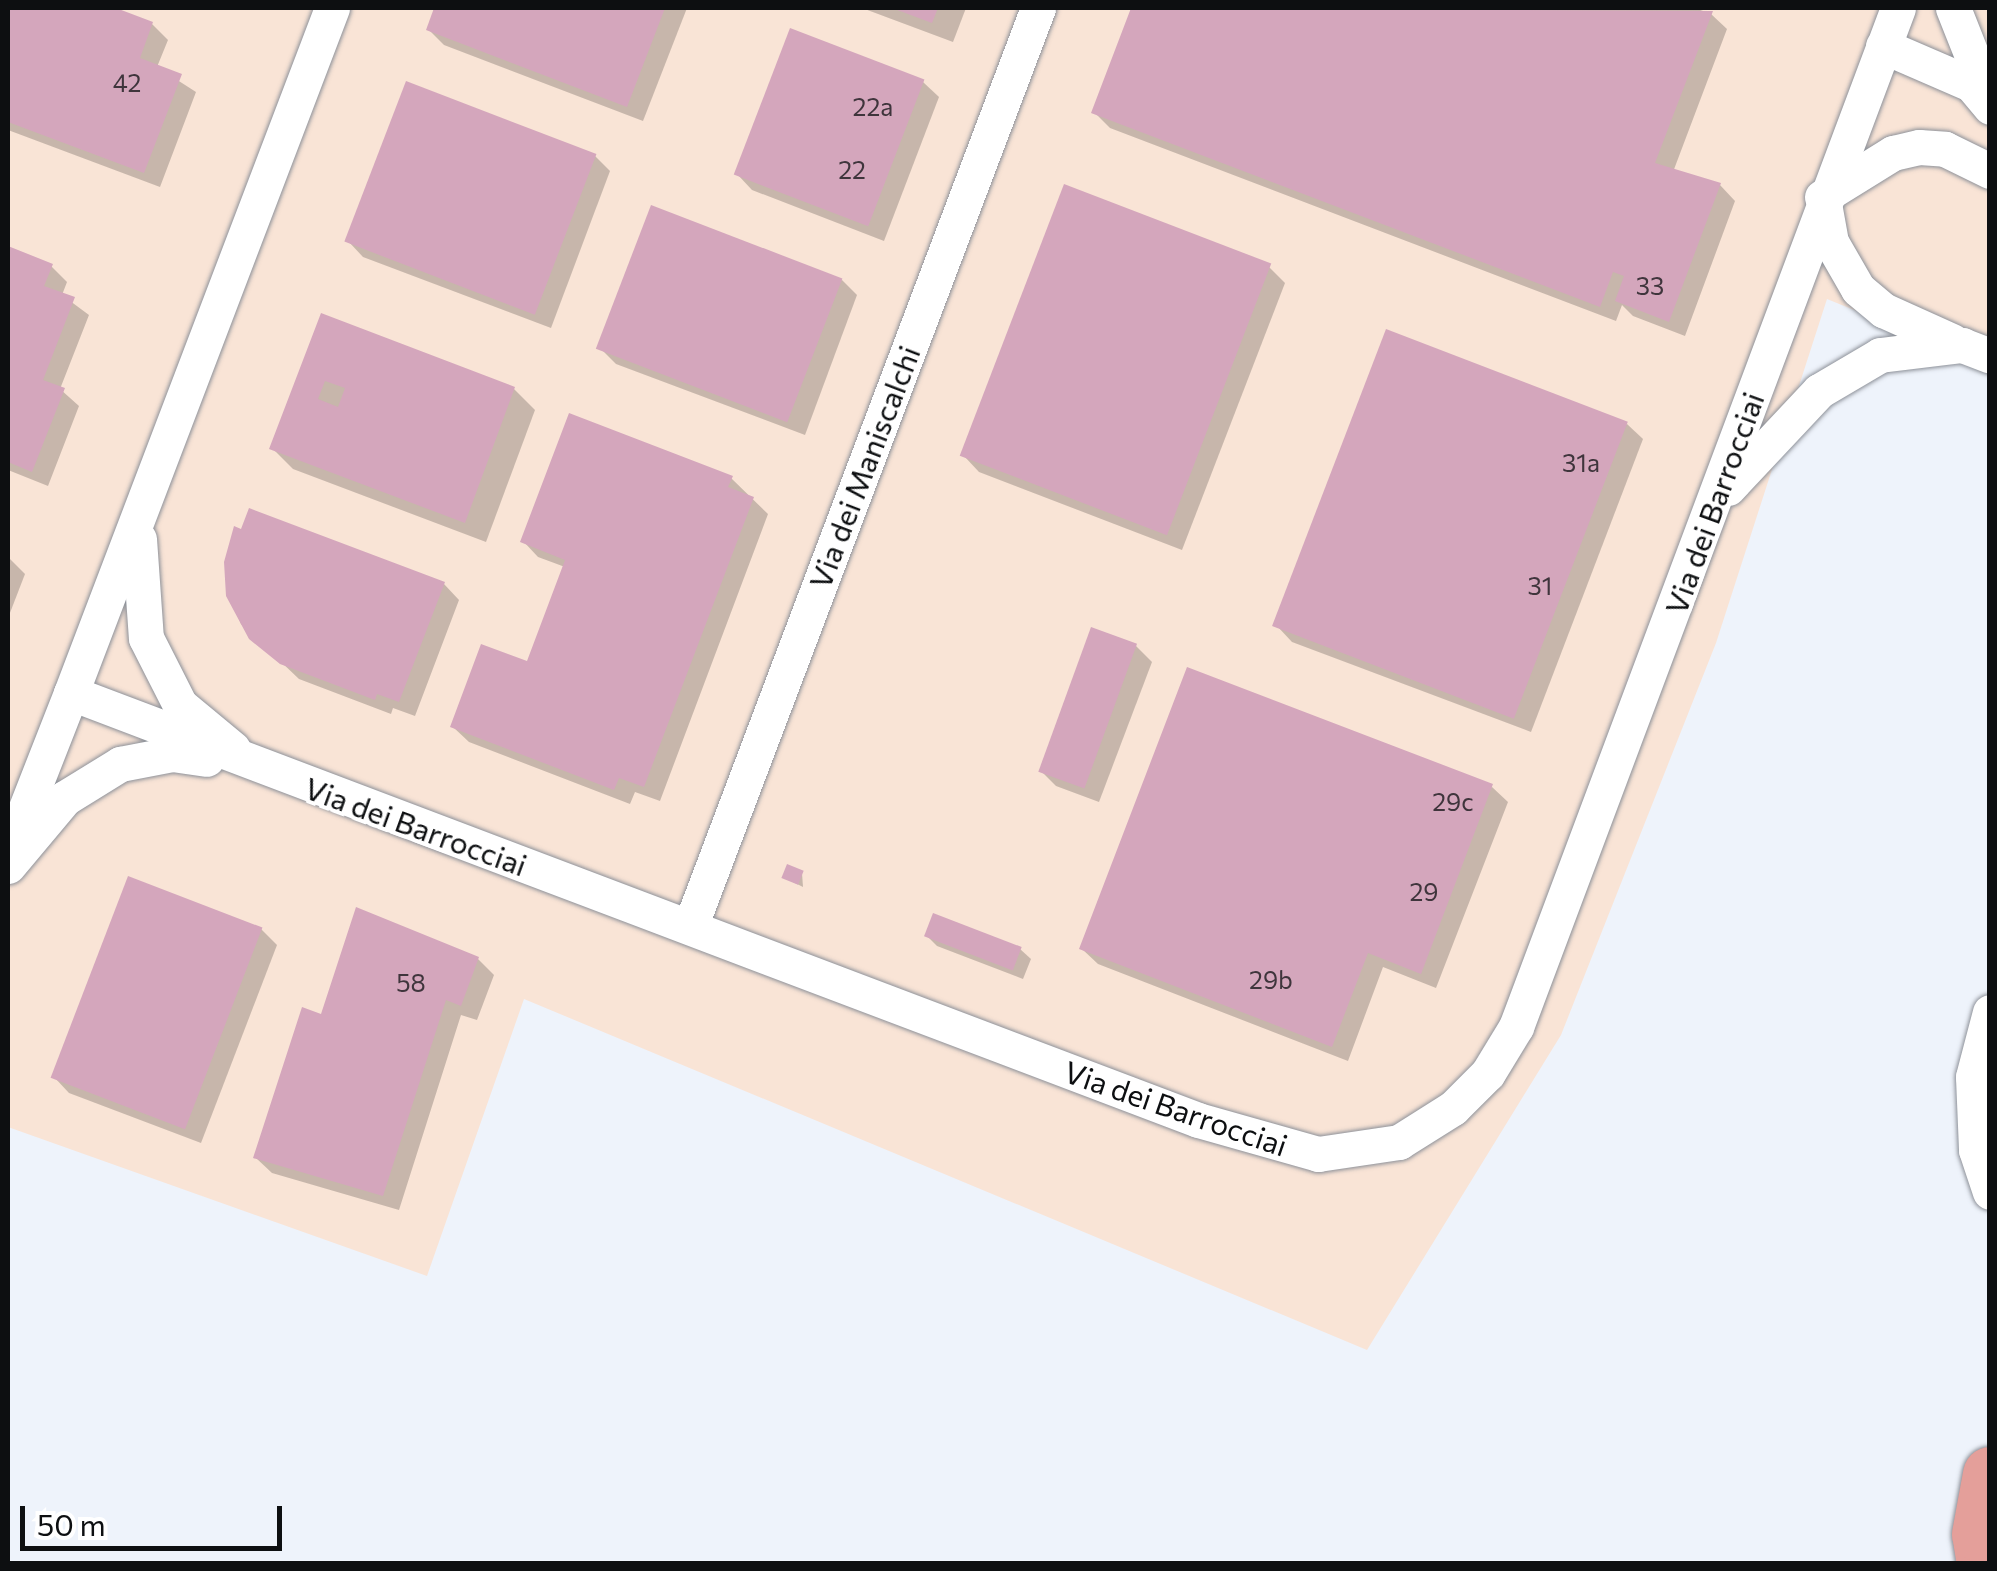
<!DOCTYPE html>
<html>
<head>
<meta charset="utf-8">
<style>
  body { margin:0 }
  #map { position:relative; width:1997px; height:1571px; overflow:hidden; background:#eef3fb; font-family:Commissioner,sans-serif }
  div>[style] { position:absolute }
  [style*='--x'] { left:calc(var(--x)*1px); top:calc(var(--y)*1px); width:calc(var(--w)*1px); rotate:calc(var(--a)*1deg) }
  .industrial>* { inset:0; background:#f9e4d6 }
  .shadow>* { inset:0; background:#0003 }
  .building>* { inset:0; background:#d4a6bc; transform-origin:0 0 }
  .roads { filter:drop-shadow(0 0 2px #8d9199) drop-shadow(0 0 2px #8d9199) }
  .minor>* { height:35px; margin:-17.5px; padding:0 17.5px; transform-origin:17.5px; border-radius:17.5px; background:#fff }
  .primary>* { height:55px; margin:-27.5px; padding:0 27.5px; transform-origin:27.5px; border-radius:27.5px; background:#e49f9a }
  span { translate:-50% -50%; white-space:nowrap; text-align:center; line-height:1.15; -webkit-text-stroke:8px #fff; paint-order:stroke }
  .number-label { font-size:25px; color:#3f353c }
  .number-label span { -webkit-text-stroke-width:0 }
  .street-label { font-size:30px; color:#0d0f11 }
  .frame { position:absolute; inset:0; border:10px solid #0d0f11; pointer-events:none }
  .scale { position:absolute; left:20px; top:1506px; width:262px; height:45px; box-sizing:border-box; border:5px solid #0d0f11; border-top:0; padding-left:12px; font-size:30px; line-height:35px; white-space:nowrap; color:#0d0f11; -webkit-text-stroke:8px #fff; paint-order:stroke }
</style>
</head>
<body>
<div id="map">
  <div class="industrial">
    <div style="clip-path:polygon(8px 8px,1989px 8px,1989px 365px,1827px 299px,1716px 643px,1561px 1035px,1367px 1350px,524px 999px,427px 1276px,8px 1127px)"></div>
  </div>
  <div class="shadow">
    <div style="clip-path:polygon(8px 8px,109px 8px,152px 24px,168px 40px,157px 67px,196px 92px,160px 187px,8px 130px)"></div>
    <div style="clip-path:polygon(437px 8px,687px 8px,643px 121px,444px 45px,428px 29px)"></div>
    <div style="clip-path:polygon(862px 8px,966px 8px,953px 42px)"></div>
    <div style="clip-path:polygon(1133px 8px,1695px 8px,1711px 14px,1727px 29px,1673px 172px,1720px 185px,1735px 201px,1685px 336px,1633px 316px,1622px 305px,1616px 321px,1110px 128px,1094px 112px)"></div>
    <div style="clip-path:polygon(923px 82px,939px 97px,884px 241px,752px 190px,737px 174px)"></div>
    <div style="clip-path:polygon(595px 156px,610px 171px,551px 328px,363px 257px,348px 241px)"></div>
    <div style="clip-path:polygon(8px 249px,51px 266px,67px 282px,62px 295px,89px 315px,60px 389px,79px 406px,48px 486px,8px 470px)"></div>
    <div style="clip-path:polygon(1269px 267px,1285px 283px,1182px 550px,979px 472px,964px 456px)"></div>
    <div style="clip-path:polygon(842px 280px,857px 295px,805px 435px,616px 364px,600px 348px)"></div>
    <div style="clip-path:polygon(322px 316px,514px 389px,535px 410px,486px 542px,293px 469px,272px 448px)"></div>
    <div style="clip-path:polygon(1627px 424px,1643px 439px,1531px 732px,1292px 642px,1277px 626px)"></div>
    <div style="clip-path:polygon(731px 478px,768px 514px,660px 801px,635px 792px,630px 804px,469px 742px,453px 727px,528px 665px,565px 567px,538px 557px,523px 541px)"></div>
    <div style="clip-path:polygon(8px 557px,25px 574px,8px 618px)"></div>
    <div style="clip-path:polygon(444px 584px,459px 600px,415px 716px,393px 708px,391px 714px,299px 679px,241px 624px,229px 595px)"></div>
    <div style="clip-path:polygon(1136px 646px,1152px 662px,1099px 802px,1056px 786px,1040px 770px)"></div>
    <div style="clip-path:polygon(1492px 787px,1508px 802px,1436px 988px,1383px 967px,1348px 1061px,1098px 964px,1082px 949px)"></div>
    <div style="clip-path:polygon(802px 873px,803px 887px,785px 878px)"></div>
    <div style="clip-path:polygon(261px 929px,277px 945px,201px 1143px,69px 1093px,54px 1077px)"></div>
    <div style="clip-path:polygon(927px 936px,1020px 949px,1031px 959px,1023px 979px,937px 946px)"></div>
    <div style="clip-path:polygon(478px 959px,494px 975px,477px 1020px,461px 1015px,399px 1210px,272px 1173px,256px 1158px,323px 1017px)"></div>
  </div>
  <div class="building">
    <div style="clip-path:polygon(8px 8px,116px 8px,153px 22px,140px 58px,182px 74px,144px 173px,8px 122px)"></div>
    <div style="clip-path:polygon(434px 8px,665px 8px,627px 107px,426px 30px)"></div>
    <div style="clip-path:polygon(892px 8px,938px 8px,932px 23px)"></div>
    <div style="clip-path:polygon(1131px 8px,1713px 11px,1655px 163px,1721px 183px,1669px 322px,1615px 301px,1624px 276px,1613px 272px,1600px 307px,1091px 113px)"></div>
    <div style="left:790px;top:28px;width:144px;height:157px;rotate:21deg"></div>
    <div style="left:406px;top:81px;width:204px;height:172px;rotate:21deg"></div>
    <div style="left:1064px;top:184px;width:222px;height:291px;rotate:21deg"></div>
    <div style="left:651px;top:205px;width:205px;height:154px;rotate:21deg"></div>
    <div style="clip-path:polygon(8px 246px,53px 264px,44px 286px,75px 297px,43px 380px,65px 388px,32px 472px,8px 462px)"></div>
    <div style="clip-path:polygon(evenodd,321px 313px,515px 387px,465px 523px,269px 449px,321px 313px,325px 381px,345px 388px,338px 407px,318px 399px,325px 381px)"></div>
    <div style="left:1386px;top:329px;width:259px;height:318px;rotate:21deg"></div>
    <div style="clip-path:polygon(569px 413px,733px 476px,728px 487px,754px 497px,644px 787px,619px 778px,614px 790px,450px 727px,481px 644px,527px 661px,565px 560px,520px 542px)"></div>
    <div style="clip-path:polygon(249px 508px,445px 582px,399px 702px,377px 694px,375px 700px,280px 664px,249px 639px,226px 596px,224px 562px,234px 526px,241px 529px)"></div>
    <div style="left:1091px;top:627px;width:49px;height:154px;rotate:20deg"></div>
    <div style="clip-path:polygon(1187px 667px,1493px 784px,1421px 974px,1368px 953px,1332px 1047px,1079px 949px)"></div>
    <div style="left:787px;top:864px;width:18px;height:15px;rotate:22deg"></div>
    <div style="left:128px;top:876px;width:144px;height:216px;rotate:21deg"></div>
    <div style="clip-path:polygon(356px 907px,479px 957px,461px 1006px,446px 1000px,383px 1196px,253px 1158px,302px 1007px,321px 1014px)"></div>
    <div style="left:933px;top:913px;width:95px;height:25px;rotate:21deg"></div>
  </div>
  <div class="roads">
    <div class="minor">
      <div style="--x:332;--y:8;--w:733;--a:110.86"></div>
      <div style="--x:71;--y:693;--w:1205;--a:20.75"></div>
      <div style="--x:1198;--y:1120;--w:125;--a:15.8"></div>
      <div style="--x:1318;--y:1154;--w:82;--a:-8.4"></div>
      <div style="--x:1399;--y:1142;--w:64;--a:-32.2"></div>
      <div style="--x:1453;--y:1108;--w:49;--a:-45"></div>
      <div style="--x:1488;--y:1073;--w:54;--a:-58.7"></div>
      <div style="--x:1516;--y:1027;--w:1088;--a:-69.45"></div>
      <div style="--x:1953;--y:8;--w:98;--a:68.4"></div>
      <div style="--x:1883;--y:46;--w:96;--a:23.4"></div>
      <div style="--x:1971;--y:84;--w:30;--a:50"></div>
      <div style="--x:1822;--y:197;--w:84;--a:-31.8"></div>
      <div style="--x:1893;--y:153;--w:27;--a:-13"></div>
      <div style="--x:1919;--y:147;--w:26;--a:4"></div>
      <div style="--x:1945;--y:149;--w:50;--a:26.1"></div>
      <div style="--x:1823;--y:198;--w:45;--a:79.7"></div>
      <div style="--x:1831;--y:242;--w:54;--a:60.1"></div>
      <div style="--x:1858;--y:289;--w:33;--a:40"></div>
      <div style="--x:1883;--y:310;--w:76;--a:24.2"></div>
      <div style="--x:1728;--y:488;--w:133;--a:-46.8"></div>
      <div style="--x:1819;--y:391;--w:71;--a:-30.5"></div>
      <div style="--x:1880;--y:355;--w:83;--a:-7"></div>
      <div style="--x:1962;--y:345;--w:30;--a:21"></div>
      <div style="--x:139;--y:539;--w:99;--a:86"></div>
      <div style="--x:146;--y:638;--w:75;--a:63.1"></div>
      <div style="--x:180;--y:705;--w:69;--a:39.7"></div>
      <div style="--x:11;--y:846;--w:164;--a:-68.6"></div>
      <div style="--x:8;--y:866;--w:89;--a:-50"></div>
      <div style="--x:65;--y:798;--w:65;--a:-31.7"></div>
      <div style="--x:120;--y:764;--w:53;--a:-10.9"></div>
      <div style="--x:172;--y:754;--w:35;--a:8"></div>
      <div style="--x:690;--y:927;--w:983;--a:-69.26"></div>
      <div style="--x:1990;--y:1012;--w:67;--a:104.7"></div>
      <div style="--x:1973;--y:1077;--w:73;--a:87.6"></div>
      <div style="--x:1976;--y:1150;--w:44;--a:71.6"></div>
    </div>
    <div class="primary">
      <div style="--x:1984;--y:1564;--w:30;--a:-99"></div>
      <div style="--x:1979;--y:1534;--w:61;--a:-79.6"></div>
    </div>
  </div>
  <div class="number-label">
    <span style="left:127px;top:82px">42</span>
    <span style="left:873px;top:106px">22a</span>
    <span style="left:852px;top:169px">22</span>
    <span style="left:1650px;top:285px">33</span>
    <span style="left:1581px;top:462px">31a</span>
    <span style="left:1540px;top:585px">31</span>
    <span style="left:1453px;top:801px">29c</span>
    <span style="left:1424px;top:891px">29</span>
    <span style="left:1271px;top:979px">29b</span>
    <span style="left:411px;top:982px">58</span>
  </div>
  <div class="street-label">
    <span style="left:864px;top:467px;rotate:-69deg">Via dei Maniscalchi</span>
    <span style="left:1714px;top:503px;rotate:-70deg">Via dei Barrocciai</span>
    <span style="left:416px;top:826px;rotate:20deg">Via dei Barrocciai</span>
    <span style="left:1176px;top:1108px;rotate:19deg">Via dei Barrocciai</span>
  </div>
  <div class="frame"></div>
  <div class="scale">50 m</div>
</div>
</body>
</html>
